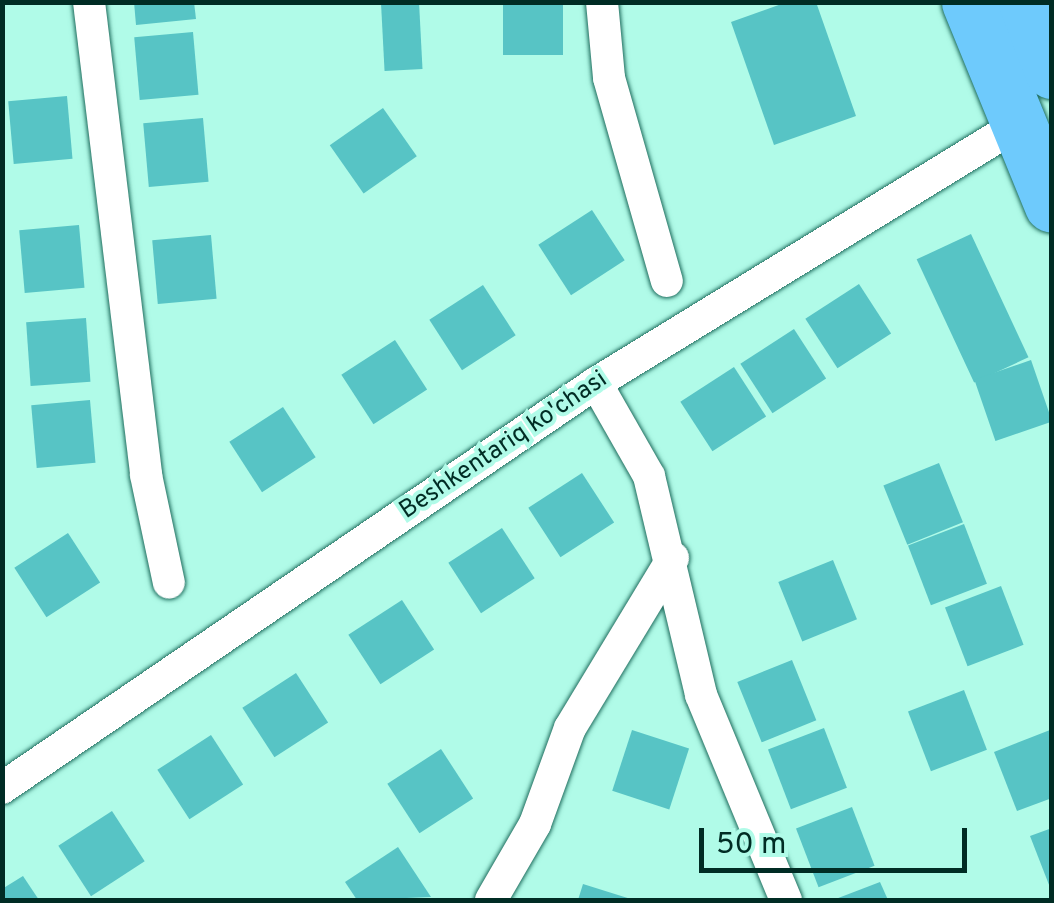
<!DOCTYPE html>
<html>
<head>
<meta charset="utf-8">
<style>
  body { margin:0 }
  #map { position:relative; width:1054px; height:903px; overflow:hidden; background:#b0fbe8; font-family:Overpass,sans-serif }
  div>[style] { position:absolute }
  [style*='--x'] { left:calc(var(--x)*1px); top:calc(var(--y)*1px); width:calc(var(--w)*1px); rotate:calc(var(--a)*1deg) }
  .building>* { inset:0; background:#57c4c5; transform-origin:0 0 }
  .roads { filter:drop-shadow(0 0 2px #1f6d5e) drop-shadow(0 0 2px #1f6d5e) }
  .minor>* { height:32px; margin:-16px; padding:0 16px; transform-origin:16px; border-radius:16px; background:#fff }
  .trunk>* { height:55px; margin:-27.5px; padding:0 27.5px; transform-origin:27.5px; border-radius:27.5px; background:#6ecafc }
  span { translate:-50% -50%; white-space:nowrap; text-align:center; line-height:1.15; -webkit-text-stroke:8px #b0fbe8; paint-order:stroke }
  .street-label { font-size:25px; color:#002c24 }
  .frame { position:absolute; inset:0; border:5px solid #002c24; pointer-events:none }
  .scale { position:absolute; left:699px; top:828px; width:268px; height:45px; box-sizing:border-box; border:5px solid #002c24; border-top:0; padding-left:12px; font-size:30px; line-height:35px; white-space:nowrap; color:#002c24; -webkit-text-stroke:8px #b0fbe8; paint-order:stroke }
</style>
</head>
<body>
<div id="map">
  <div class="building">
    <div style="clip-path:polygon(134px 2px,194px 2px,196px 19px,136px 25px)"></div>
    <div style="left:419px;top:2px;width:67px;height:38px;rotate:87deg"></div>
    <div style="left:503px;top:2px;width:60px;height:53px"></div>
    <div style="clip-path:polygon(787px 2px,816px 2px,856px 116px,774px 145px,731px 22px)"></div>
    <div style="left:193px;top:32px;width:63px;height:59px;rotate:85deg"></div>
    <div style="left:67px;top:96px;width:63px;height:59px;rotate:85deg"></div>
    <div style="left:383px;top:108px;width:59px;height:65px;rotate:55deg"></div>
    <div style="left:203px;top:118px;width:64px;height:60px;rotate:85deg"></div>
    <div style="left:592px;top:210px;width:60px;height:64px;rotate:57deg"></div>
    <div style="left:79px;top:225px;width:63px;height:60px;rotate:85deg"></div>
    <div style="left:971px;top:234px;width:136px;height:60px;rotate:65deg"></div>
    <div style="left:211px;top:235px;width:64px;height:59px;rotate:85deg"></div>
    <div style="left:859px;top:284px;width:59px;height:64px;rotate:57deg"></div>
    <div style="left:483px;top:285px;width:60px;height:64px;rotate:57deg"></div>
    <div style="left:86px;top:318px;width:64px;height:60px;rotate:86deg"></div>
    <div style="left:794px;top:329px;width:59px;height:64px;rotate:57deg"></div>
    <div style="left:395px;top:340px;width:59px;height:64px;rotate:57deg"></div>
    <div style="left:1031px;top:360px;width:65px;height:60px;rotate:71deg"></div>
    <div style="left:734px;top:367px;width:59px;height:64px;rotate:57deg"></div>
    <div style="left:90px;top:400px;width:63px;height:59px;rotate:85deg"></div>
    <div style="left:283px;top:407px;width:60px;height:64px;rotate:57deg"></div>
    <div style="left:939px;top:463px;width:64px;height:60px;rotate:68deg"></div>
    <div style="left:582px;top:473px;width:59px;height:64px;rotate:57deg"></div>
    <div style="left:964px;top:524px;width:64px;height:60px;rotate:69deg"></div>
    <div style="left:502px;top:528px;width:60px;height:64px;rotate:57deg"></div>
    <div style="left:68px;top:533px;width:59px;height:64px;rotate:57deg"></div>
    <div style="left:833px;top:560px;width:64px;height:59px;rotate:68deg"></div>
    <div style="left:1001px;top:586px;width:63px;height:60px;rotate:69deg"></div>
    <div style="left:402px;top:600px;width:59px;height:64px;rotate:57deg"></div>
    <div style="left:792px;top:660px;width:65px;height:59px;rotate:68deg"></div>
    <div style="left:296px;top:673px;width:59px;height:64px;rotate:57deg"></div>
    <div style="left:964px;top:690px;width:64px;height:60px;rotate:69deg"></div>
    <div style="left:824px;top:728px;width:64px;height:60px;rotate:69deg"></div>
    <div style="left:632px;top:730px;width:60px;height:64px;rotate:18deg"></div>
    <div style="clip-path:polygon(1050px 730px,1052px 798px,1017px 811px,994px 752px)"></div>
    <div style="left:211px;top:735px;width:59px;height:64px;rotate:57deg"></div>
    <div style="left:441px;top:749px;width:59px;height:64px;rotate:57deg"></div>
    <div style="left:852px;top:807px;width:63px;height:60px;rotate:69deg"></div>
    <div style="left:112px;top:811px;width:60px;height:64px;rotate:57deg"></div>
    <div style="clip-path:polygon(1052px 828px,1052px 890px,1051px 890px,1030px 836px)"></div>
    <div style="clip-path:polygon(398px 847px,431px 897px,357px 900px,345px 882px)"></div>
    <div style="clip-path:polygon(23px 876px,39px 900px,2px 900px,2px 889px)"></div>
    <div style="clip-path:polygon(880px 882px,888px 900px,833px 900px)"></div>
    <div style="clip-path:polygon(583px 884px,634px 900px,578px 900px)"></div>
  </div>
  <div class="roads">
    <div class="minor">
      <div style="--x:89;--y:2;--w:476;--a:83.1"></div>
      <div style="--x:146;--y:475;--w:110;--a:78"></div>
      <div style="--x:602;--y:2;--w:76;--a:84.7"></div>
      <div style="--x:609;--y:78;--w:211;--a:74.1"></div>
      <div style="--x:596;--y:383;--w:107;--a:60.3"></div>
      <div style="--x:649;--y:476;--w:225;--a:76.6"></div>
      <div style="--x:701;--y:695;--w:222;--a:67.5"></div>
      <div style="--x:2;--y:788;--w:719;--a:-34.29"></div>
      <div style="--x:596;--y:383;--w:495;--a:-31.5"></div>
      <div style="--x:491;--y:900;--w:88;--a:-59.9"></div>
      <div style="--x:535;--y:824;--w:102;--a:-70"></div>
      <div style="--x:570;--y:728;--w:199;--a:-58.8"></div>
    </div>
    <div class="trunk">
      <div style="--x:969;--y:2;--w:219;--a:67.8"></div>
      <div style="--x:1026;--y:2;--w:74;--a:69.4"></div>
    </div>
  </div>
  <div class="street-label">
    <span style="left:504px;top:446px;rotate:-34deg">Beshkentariq ko'chasi</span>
  </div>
  <div class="frame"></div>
  <div class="scale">50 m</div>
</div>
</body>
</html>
